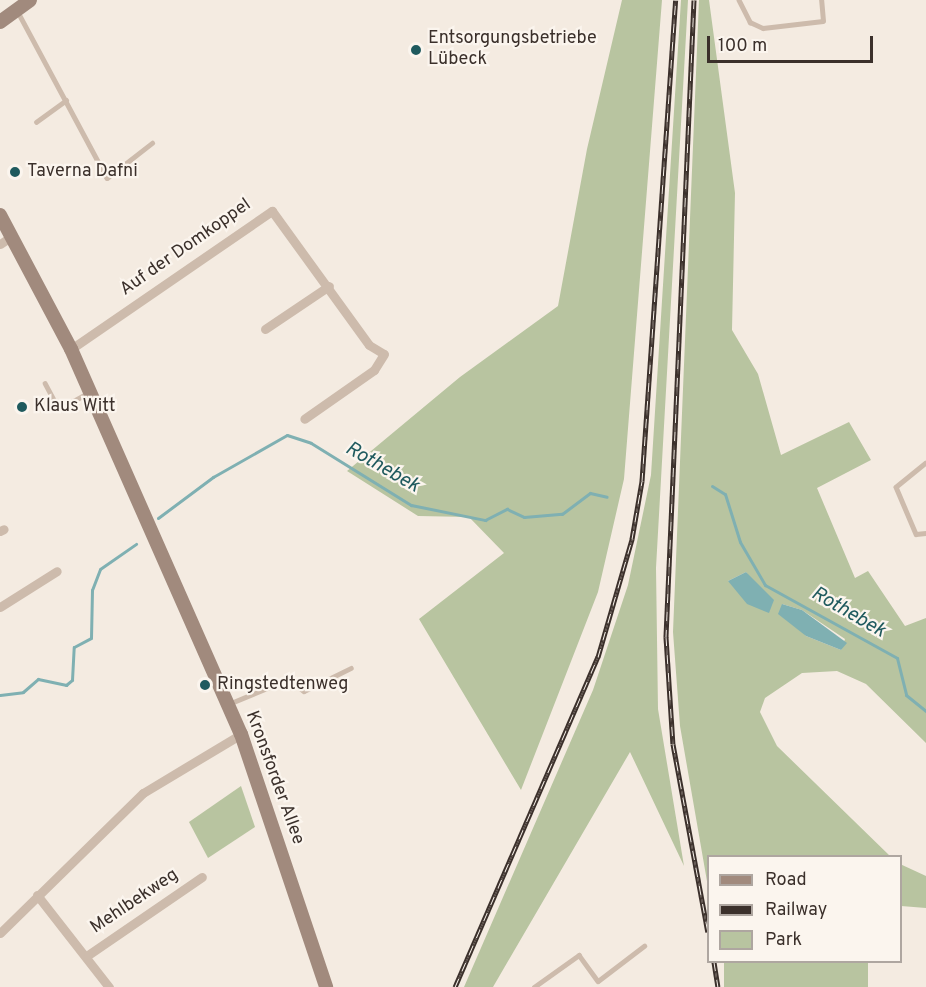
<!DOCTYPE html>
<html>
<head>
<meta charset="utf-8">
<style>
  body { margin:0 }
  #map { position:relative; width:926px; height:987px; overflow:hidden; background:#f4ebe1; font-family:Overpass,sans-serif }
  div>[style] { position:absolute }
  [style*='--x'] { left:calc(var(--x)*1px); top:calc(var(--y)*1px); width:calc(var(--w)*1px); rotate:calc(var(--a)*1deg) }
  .green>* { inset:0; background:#b8c4a0; transform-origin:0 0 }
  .water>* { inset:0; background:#7fb0b2 }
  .stream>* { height:3px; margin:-1.5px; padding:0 1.5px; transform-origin:1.5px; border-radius:1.5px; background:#7fb0b2 }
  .lane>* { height:4.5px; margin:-2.25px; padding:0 2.25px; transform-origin:2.25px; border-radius:2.25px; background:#cdbbac }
  .street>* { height:9px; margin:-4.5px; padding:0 4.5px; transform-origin:4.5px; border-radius:4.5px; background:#cdbbac }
  .secondary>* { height:14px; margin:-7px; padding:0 7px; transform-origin:7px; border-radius:7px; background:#a18a7d }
  .rail>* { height:5px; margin-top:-2.5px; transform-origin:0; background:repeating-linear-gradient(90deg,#fbf5ee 0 9px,#3b302b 0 18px); box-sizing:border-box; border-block:2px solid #3b302b }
  .dots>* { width:16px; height:16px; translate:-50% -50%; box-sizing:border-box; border:3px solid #fbf5ee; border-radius:50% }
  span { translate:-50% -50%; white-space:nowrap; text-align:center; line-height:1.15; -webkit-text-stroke:4.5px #fbf5ee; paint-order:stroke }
  .poi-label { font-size:18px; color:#3b302b }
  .left { translate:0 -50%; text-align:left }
  .street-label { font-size:18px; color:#3b302b }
  .water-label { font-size:20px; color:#1f5a5e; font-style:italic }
  .legend { position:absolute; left:707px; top:855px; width:195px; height:108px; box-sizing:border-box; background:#fbf5ee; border:2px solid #aea6a0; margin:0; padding:8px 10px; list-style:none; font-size:18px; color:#3b302b }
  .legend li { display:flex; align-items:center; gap:12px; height:30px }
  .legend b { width:30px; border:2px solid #aea6a0 }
  .scale { position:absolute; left:707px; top:36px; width:166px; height:27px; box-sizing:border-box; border:3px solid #3b302b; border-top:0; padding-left:8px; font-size:18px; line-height:21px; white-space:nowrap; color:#3b302b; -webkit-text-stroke:4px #fbf5ee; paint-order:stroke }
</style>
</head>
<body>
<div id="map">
  <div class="green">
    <div style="clip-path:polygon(622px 0,662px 0,624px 479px,598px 592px,521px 790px,419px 619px,504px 553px,469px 517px,418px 516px,347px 471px,460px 377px,558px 306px,587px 149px)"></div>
    <div style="clip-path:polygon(681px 0,688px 0,656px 568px,658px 709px,684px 866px,630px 752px,493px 987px,464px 987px,593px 690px,628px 585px,651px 475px)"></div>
    <div style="clip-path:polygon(evenodd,699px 0,709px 0,735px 193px,732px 330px,758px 374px,781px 455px,849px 422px,871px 460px,817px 488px,855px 578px,868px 571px,905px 626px,926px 618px,926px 743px,866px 684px,837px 671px,802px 673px,765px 698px,760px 712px,777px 746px,890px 856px,708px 856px,708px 887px,680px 726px,673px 632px,699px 0,746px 572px,754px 583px,766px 594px,728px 581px,746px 572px,699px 0,782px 604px,802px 610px,845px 639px,841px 650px,806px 636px,782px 604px)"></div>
    <div style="clip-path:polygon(241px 786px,255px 827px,208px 858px,189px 822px)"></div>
    <div style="clip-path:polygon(900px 864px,926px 876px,926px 908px,901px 906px)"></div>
    <div style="left:724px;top:962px;width:144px;height:25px"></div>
  </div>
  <div class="water">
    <div style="clip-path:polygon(746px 572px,774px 600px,769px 613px,747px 604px,728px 581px)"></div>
    <div style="clip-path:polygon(782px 604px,802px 610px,847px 643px,841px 650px,806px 636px,778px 614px)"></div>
  </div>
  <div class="stream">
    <div style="--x:712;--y:486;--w:15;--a:32"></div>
    <div style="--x:725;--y:494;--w:50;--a:72.6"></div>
    <div style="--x:740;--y:542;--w:50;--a:59.8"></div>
    <div style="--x:765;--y:585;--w:151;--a:28.9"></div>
    <div style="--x:897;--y:658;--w:38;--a:76"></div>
    <div style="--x:906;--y:695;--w:26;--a:39"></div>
    <div style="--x:158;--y:518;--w:69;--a:-36.7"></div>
    <div style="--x:213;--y:477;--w:85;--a:-29.6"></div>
    <div style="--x:287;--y:435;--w:25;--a:18"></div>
    <div style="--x:311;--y:443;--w:118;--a:31.8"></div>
    <div style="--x:411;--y:505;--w:76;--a:11.5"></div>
    <div style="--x:485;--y:520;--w:25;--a:-27"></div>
    <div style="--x:507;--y:509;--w:19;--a:25"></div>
    <div style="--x:524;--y:517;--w:38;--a:-5"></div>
    <div style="--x:562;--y:514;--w:35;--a:-37"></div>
    <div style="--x:590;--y:493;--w:17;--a:13"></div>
    <div style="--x:0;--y:695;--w:23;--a:-7"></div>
    <div style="--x:23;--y:692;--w:20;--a:-41"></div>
    <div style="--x:38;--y:679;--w:29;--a:12"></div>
    <div style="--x:66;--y:685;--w:8;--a:-40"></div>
    <div style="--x:72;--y:680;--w:33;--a:-87"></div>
    <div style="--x:74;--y:647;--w:19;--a:-28"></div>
    <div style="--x:91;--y:638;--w:48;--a:-88.8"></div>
    <div style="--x:92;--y:590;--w:22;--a:-69"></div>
    <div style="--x:100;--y:569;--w:44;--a:-34.8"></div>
  </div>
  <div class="lane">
    <div style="--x:739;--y:0;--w:25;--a:63"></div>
    <div style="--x:750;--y:22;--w:14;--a:25"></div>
    <div style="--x:763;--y:28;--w:60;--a:-6.7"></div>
    <div style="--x:823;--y:21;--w:21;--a:-95"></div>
    <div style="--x:18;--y:12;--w:188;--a:61.8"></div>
    <div style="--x:107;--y:178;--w:57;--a:-37.9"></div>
    <div style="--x:36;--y:122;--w:37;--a:-36"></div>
    <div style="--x:45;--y:383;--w:30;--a:62"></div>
    <div style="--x:59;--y:409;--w:33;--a:-29"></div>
    <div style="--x:926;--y:463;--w:38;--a:141"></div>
    <div style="--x:896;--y:487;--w:51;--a:66.9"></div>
    <div style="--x:916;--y:534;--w:10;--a:-6"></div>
    <div style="--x:231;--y:703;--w:63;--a:-22.5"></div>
    <div style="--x:289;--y:679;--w:19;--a:39"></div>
    <div style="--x:304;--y:691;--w:52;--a:-26.1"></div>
    <div style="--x:534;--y:987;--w:55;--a:-35.4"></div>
    <div style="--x:579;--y:955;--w:32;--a:54"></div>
    <div style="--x:598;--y:981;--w:58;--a:-37.3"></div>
  </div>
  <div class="street">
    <div style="--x:0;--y:244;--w:14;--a:-34"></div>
    <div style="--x:265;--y:329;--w:77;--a:-33.9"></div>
    <div style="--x:71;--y:349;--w:244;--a:-34.5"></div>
    <div style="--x:272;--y:211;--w:165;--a:54.1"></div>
    <div style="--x:369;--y:345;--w:17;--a:31"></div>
    <div style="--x:384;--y:354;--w:19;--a:122"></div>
    <div style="--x:374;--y:370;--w:85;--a:145"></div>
    <div style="--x:0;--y:531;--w:4;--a:-27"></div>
    <div style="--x:0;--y:607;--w:67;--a:-32.3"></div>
    <div style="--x:37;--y:895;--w:117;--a:52"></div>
    <div style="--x:0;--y:933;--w:200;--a:-44.4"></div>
    <div style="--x:143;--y:793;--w:114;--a:-31"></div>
    <div style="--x:88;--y:955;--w:138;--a:-34.4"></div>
  </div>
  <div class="secondary">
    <div style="--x:0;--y:22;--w:37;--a:-36"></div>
    <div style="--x:0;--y:215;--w:152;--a:62.1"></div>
    <div style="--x:71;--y:349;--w:421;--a:66.2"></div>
    <div style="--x:241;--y:734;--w:267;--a:71.4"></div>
  </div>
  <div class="rail">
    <div style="--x:694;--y:0;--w:638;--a:92.52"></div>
    <div style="--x:666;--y:637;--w:107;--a:86.3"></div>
    <div style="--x:673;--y:744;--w:191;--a:79.5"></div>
    <div style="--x:714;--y:962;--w:25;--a:81"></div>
    <div style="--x:455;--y:987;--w:360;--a:-66.6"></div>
    <div style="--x:598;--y:657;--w:123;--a:-73.9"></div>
    <div style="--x:632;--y:539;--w:59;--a:-80.2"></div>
    <div style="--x:642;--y:481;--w:482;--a:-86"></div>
  </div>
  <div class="dots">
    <div style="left:416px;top:50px;background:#1f5a5e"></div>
    <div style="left:15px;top:172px;background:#1f5a5e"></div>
    <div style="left:22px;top:407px;background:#1f5a5e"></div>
    <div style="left:205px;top:685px;background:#1f5a5e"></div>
  </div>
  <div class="poi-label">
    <span class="left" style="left:428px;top:50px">Entsorgungsbetriebe<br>Lübeck</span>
    <span class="left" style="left:27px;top:172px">Taverna Dafni</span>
    <span class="left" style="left:34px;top:407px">Klaus Witt</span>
    <span class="left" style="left:217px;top:685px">Ringstedtenweg</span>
  </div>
  <div class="street-label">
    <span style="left:186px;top:248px;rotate:-35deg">Auf der Domkoppel</span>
    <span style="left:274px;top:778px;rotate:70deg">Kronsforder Allee</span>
    <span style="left:135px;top:902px;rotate:-34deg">Mehlbekweg</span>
  </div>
  <div class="water-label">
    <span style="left:382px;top:468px;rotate:30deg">Rothebek</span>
    <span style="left:848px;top:613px;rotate:30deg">Rothebek</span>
  </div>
  <ul class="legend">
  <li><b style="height:8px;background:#a18a7d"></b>Road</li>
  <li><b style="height:8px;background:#3b302b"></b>Railway</li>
  <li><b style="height:16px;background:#b8c4a0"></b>Park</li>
  </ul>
  <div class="scale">100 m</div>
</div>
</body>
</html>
